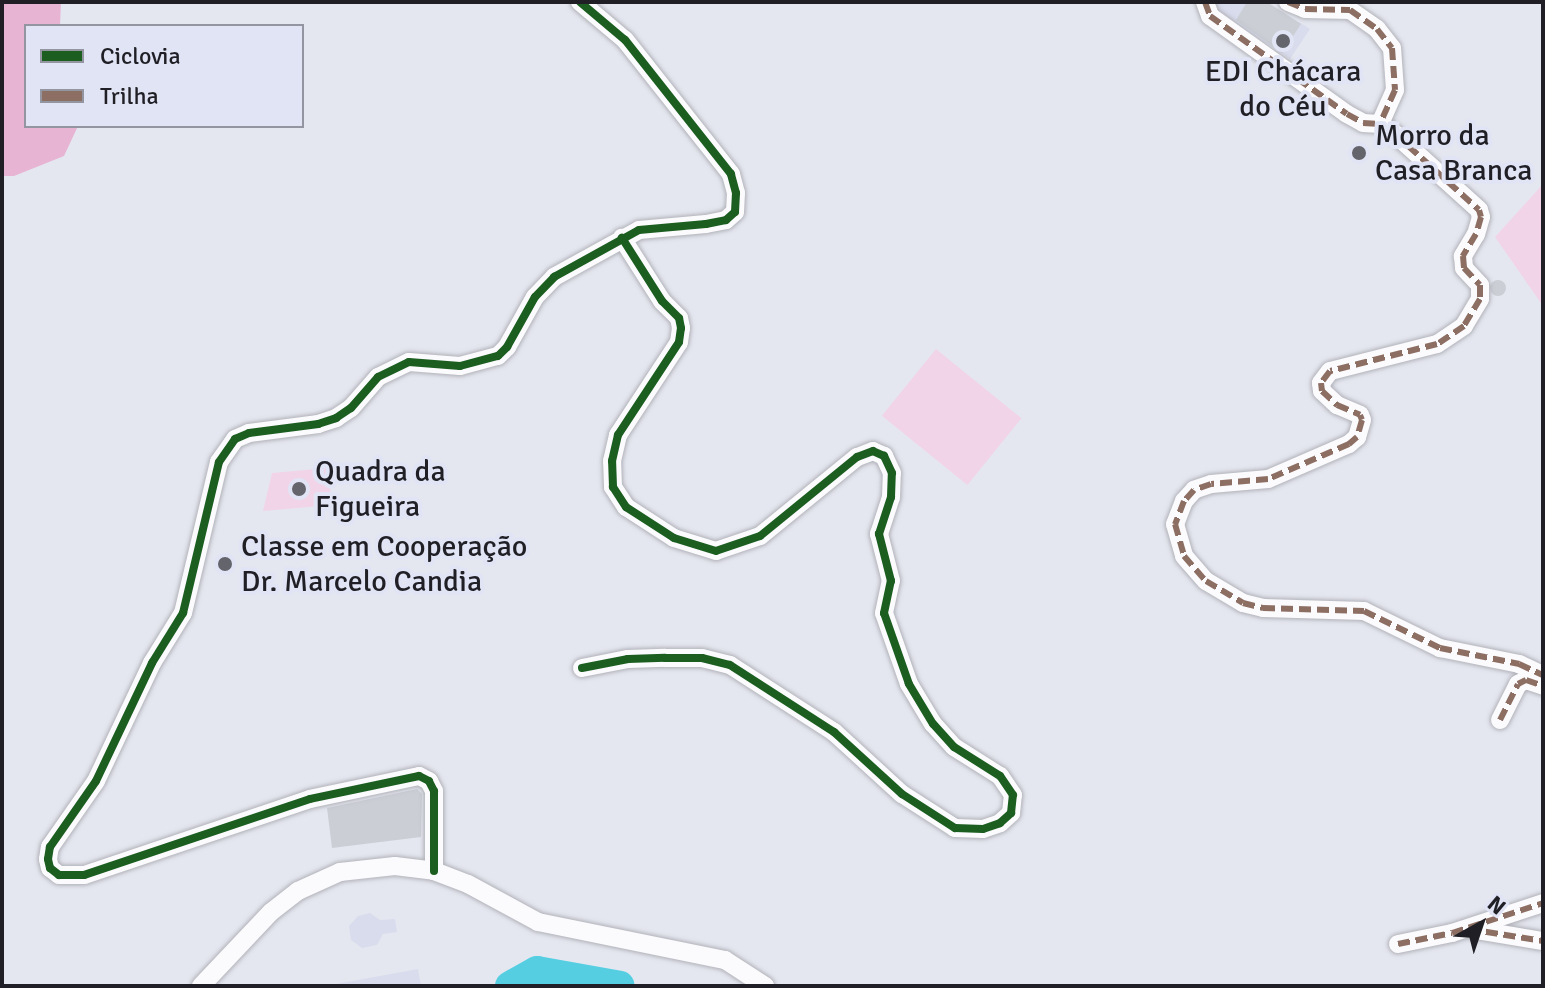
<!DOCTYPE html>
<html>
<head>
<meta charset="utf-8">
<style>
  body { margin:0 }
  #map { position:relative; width:1545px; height:988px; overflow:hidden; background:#e5e7f0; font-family:Signika,sans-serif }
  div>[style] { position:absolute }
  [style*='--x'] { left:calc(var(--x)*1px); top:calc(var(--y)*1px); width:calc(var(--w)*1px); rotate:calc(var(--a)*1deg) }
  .built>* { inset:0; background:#d9dced }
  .green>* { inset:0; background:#f1d4e7; transform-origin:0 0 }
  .forest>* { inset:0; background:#e7b4d4 }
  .river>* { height:30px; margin:-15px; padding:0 15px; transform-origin:15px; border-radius:15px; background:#56cee2 }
  .building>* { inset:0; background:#cbced5 }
  .round { border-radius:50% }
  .roads { filter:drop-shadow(0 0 2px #b1b2b9) drop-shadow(0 0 2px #b1b2b9) }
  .minor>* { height:18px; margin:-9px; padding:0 9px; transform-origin:9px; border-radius:9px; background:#fbfbfd }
  .quiet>* { height:6px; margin-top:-3px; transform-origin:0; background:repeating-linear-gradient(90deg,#8d6e63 0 12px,transparent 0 18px) }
  .cycleway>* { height:8px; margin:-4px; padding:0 4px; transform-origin:4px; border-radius:4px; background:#1b5e20 }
  .dots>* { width:22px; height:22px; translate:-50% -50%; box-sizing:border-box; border:4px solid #e1e4f4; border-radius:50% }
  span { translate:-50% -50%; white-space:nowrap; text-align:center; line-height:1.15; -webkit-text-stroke:8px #e1e4f4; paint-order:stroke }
  .poi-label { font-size:30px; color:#1f1f25 }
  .left { translate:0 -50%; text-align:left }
  .frame { position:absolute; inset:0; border:4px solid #1f1f25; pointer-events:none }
  .legend { position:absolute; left:24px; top:24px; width:280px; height:104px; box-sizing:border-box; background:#e1e4f4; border:2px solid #9395a1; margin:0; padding:10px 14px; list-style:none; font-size:24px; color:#1f1f25 }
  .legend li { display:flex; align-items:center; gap:16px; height:40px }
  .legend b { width:40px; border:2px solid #9395a1 }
  .north { position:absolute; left:1441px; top:884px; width:80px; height:80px; -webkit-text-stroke:6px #e1e4f4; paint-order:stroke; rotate:40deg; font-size:22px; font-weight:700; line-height:32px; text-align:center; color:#1f1f25 }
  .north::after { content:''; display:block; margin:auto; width:28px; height:36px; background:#1f1f25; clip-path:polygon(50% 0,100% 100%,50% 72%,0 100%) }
</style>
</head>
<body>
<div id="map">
  <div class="built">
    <div style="clip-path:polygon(1210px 2px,1267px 2px,1310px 29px,1290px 59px,1212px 7px)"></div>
    <div style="clip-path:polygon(370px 913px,380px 920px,395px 919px,397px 932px,383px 934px,377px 945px,362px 948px,351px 940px,349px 926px,358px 916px)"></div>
    <div style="clip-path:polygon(418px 969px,421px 986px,325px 986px)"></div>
  </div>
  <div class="green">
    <div style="clip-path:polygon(1543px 184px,1543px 306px,1495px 237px)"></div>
    <div style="left:936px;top:349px;width:110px;height:86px;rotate:39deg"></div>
    <div style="clip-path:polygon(328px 468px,332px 505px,263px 511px,272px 473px)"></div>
  </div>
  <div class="forest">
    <div style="clip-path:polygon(2px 2px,61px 2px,60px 26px,26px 26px,26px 126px,78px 126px,64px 156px,14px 176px,2px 176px)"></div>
  </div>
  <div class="river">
    <div style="--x:510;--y:986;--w:31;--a:-29"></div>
    <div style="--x:537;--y:971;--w:84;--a:10.2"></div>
  </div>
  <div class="building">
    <div style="clip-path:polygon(1247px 2px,1267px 2px,1301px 24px,1282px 53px,1236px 20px)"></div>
    <div class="round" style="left:1490px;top:280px;width:16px;height:16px"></div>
    <div style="clip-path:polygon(417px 789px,422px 794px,421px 837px,332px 848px,327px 808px)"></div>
  </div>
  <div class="roads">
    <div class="minor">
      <div style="--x:1205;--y:2;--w:15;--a:70"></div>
      <div style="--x:1210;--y:16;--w:168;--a:35.6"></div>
      <div style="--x:1347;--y:114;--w:18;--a:29"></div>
      <div style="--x:1363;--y:123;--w:17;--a:3"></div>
      <div style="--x:1380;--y:124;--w:18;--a:34"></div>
      <div style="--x:1395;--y:134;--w:113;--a:42.1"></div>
      <div style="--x:1479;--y:210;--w:7;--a:74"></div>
      <div style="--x:1481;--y:217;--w:18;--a:106"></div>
      <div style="--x:1476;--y:234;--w:26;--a:121"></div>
      <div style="--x:1463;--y:256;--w:12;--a:85"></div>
      <div style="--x:1464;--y:268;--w:23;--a:47"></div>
      <div style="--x:1480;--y:285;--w:14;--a:90"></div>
      <div style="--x:1480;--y:299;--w:31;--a:121"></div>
      <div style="--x:1464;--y:326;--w:32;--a:146"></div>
      <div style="--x:1437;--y:344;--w:110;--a:165.8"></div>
      <div style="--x:1330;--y:371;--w:15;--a:127"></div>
      <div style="--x:1321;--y:383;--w:8;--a:83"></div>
      <div style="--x:1322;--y:391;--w:21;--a:43"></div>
      <div style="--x:1337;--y:405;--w:25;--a:23"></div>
      <div style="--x:1360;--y:415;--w:5;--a:68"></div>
      <div style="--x:1362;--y:420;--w:18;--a:106"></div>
      <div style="--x:1357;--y:437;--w:11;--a:139"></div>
      <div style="--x:1349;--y:444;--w:88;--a:156.6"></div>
      <div style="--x:1268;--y:479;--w:57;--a:175"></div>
      <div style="--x:1211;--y:484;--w:18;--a:161"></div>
      <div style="--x:1194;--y:490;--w:15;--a:132"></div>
      <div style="--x:1184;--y:501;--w:25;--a:111"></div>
      <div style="--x:1175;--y:524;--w:33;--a:74"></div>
      <div style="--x:1184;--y:556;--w:33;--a:49"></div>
      <div style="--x:1206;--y:581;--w:43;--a:30.7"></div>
      <div style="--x:1243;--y:603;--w:21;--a:14"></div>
      <div style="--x:1263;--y:608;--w:101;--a:1.7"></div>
      <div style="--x:1364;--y:611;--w:85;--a:26"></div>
      <div style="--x:1440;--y:648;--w:81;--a:11.4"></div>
      <div style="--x:1519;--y:664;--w:26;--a:25"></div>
      <div style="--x:1288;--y:2;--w:18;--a:22"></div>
      <div style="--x:1305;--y:9;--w:45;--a:1.3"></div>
      <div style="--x:1350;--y:10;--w:33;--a:35"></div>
      <div style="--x:1377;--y:29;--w:24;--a:52"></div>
      <div style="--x:1392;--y:48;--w:42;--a:85.9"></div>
      <div style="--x:1395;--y:90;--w:37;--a:114"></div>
      <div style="--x:582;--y:668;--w:47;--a:-11.1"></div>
      <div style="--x:628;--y:659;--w:37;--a:-2"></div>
      <div style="--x:665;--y:658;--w:37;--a:0"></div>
      <div style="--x:702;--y:658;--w:29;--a:14"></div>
      <div style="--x:730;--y:665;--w:124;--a:32.8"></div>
      <div style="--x:834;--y:732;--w:92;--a:42.4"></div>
      <div style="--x:902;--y:794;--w:63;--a:32.7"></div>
      <div style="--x:955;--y:828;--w:28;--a:2"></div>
      <div style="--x:983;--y:829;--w:18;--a:-19"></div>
      <div style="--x:1000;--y:823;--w:15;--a:-42"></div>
      <div style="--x:1011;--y:813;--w:18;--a:-84"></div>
      <div style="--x:1013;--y:795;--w:23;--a:-124"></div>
      <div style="--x:1000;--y:776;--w:54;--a:-147.8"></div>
      <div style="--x:954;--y:747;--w:31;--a:-132"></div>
      <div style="--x:933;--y:724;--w:47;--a:-121"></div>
      <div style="--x:909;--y:684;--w:75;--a:-109.4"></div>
      <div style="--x:884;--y:613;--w:33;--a:-78"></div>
      <div style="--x:891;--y:581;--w:49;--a:-104.3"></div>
      <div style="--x:879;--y:534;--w:39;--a:-72"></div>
      <div style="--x:891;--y:497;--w:24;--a:-88"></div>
      <div style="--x:892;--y:473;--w:19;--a:-115"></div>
      <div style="--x:884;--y:456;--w:12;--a:-156"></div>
      <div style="--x:873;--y:451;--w:17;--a:159"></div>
      <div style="--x:857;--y:457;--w:125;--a:140.8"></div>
      <div style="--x:760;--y:536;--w:46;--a:161.2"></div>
      <div style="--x:716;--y:551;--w:44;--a:-162.8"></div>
      <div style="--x:674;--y:538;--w:57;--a:-147.1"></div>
      <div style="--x:626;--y:507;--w:24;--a:-123"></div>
      <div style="--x:613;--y:487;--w:26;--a:-92"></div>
      <div style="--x:612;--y:461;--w:27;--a:-77"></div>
      <div style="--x:618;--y:435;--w:111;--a:-56.7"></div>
      <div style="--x:679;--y:342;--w:14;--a:-82"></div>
      <div style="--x:681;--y:328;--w:10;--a:-101"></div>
      <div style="--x:679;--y:318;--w:24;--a:-135"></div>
      <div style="--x:662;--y:301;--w:75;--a:-122.4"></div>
      <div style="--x:1500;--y:720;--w:40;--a:-63.4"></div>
      <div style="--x:1518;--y:684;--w:9;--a:-27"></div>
      <div style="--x:1526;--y:680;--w:18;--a:19"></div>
      <div style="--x:434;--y:871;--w:80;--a:-90"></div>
      <div style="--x:434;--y:791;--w:11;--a:-117"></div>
      <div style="--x:429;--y:781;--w:11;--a:-153"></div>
      <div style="--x:419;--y:776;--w:111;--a:168.1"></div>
      <div style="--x:310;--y:799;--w:238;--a:161.4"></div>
      <div style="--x:84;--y:875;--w:25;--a:180"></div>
      <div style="--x:59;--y:875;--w:11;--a:-142"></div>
      <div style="--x:50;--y:868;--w:9;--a:-103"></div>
      <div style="--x:48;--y:859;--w:12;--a:-81"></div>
      <div style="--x:50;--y:847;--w:80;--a:-55.1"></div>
      <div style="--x:96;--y:781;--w:131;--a:-64.6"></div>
      <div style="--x:152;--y:663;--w:59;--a:-58.2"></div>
      <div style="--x:183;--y:613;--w:155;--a:-76.6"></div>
      <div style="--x:219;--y:462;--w:28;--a:-55"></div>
      <div style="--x:235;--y:439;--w:15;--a:-23"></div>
      <div style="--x:249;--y:433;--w:70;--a:-7.4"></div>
      <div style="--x:318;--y:424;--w:19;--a:-18"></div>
      <div style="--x:336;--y:418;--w:18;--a:-34"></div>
      <div style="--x:351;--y:408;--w:41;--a:-48.9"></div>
      <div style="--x:378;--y:377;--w:34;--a:-26"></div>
      <div style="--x:409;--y:362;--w:51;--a:4.5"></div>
      <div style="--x:460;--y:366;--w:39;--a:-15"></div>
      <div style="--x:498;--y:356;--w:13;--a:-45"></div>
      <div style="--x:507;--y:347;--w:57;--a:-60.8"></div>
      <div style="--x:535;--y:297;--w:28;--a:-46"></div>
      <div style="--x:554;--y:277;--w:97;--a:-28.9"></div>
      <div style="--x:639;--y:230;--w:67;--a:-5.1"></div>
      <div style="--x:706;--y:224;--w:20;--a:-11"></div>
      <div style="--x:726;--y:220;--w:12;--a:-42"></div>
      <div style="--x:735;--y:212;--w:19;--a:-87"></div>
      <div style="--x:736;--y:193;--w:20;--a:-105"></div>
      <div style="--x:731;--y:174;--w:171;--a:-128.3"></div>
      <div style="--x:625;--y:40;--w:59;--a:-139.8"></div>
      <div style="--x:1471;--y:929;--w:73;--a:9.5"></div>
      <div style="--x:1398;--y:944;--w:55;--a:-11.5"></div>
      <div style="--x:1452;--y:933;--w:96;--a:-18.2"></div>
      <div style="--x:201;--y:986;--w:102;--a:-46.6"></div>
      <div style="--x:271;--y:912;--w:34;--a:-38"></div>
      <div style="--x:298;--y:891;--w:46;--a:-24.3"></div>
      <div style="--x:340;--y:872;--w:55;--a:-6.2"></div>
      <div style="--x:395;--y:866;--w:39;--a:7"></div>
      <div style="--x:434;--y:871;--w:36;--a:21"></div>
      <div style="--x:468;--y:884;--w:80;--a:28.5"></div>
      <div style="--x:538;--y:922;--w:191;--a:11.5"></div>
      <div style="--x:725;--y:960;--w:48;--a:33"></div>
    </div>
  </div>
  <div class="quiet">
    <div style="--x:1205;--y:2;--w:15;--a:70"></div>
    <div style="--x:1210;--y:16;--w:168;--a:35.6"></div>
    <div style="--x:1347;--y:114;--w:18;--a:29"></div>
    <div style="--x:1363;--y:123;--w:17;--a:3"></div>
    <div style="--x:1380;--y:124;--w:18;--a:34"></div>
    <div style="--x:1395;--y:134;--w:113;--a:42.1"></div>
    <div style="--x:1479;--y:210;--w:7;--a:74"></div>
    <div style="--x:1481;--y:217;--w:18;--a:106"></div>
    <div style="--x:1476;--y:234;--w:26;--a:121"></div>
    <div style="--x:1463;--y:256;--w:12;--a:85"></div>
    <div style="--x:1464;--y:268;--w:23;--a:47"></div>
    <div style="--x:1480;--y:285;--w:14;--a:90"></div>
    <div style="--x:1480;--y:299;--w:31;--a:121"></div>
    <div style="--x:1464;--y:326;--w:32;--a:146"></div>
    <div style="--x:1437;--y:344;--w:110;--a:165.8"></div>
    <div style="--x:1330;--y:371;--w:15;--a:127"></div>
    <div style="--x:1321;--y:383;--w:8;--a:83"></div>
    <div style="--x:1322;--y:391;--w:21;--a:43"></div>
    <div style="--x:1337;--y:405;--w:25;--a:23"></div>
    <div style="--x:1360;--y:415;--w:5;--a:68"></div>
    <div style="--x:1362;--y:420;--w:18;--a:106"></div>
    <div style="--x:1357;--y:437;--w:11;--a:139"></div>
    <div style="--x:1349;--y:444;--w:88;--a:156.6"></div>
    <div style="--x:1268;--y:479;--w:57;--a:175"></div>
    <div style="--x:1211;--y:484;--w:18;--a:161"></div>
    <div style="--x:1194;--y:490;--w:15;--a:132"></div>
    <div style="--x:1184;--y:501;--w:25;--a:111"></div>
    <div style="--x:1175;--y:524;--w:33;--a:74"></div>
    <div style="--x:1184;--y:556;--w:33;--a:49"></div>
    <div style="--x:1206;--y:581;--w:43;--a:30.7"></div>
    <div style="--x:1243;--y:603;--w:21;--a:14"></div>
    <div style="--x:1263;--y:608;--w:101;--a:1.7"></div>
    <div style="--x:1364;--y:611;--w:85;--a:26"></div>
    <div style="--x:1440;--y:648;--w:81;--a:11.4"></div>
    <div style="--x:1519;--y:664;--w:26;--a:25"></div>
    <div style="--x:1288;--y:2;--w:18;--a:22"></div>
    <div style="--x:1305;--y:9;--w:45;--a:1.3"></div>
    <div style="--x:1350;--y:10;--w:33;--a:35"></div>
    <div style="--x:1377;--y:29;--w:24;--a:52"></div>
    <div style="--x:1392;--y:48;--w:42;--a:85.9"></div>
    <div style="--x:1395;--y:90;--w:37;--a:114"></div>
    <div style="--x:1500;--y:720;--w:40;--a:-63.4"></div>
    <div style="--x:1518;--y:684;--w:9;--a:-27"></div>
    <div style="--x:1526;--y:680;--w:18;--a:19"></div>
    <div style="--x:1468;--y:929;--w:76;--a:9.1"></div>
    <div style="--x:1398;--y:944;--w:55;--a:-11.5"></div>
    <div style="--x:1452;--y:933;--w:96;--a:-18.2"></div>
  </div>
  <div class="cycleway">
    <div style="--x:582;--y:668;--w:47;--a:-11.1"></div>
    <div style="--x:628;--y:659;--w:37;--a:-2"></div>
    <div style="--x:665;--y:658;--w:37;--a:0"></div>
    <div style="--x:702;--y:658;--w:29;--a:14"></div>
    <div style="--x:730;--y:665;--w:124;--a:32.8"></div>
    <div style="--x:834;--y:732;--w:92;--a:42.4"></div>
    <div style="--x:902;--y:794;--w:63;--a:32.7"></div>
    <div style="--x:955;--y:828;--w:28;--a:2"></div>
    <div style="--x:983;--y:829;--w:18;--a:-19"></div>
    <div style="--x:1000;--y:823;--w:15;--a:-42"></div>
    <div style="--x:1011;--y:813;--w:18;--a:-84"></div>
    <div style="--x:1013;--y:795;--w:23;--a:-124"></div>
    <div style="--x:1000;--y:776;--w:54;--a:-147.8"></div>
    <div style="--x:954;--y:747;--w:31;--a:-132"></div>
    <div style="--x:933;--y:724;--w:47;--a:-121"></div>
    <div style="--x:909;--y:684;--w:75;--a:-109.4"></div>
    <div style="--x:884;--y:613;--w:33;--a:-78"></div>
    <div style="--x:891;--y:581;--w:49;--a:-104.3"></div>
    <div style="--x:879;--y:534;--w:39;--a:-72"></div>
    <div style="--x:891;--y:497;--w:24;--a:-88"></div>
    <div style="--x:892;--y:473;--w:19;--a:-115"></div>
    <div style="--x:884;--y:456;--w:12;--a:-156"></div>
    <div style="--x:873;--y:451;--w:17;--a:159"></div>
    <div style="--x:857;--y:457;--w:125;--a:140.8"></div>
    <div style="--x:760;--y:536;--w:46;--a:161.2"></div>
    <div style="--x:716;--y:551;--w:44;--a:-162.8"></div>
    <div style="--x:674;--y:538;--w:57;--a:-147.1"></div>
    <div style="--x:626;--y:507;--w:24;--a:-123"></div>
    <div style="--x:613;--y:487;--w:26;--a:-92"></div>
    <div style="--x:612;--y:461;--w:27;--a:-77"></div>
    <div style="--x:618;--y:435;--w:111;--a:-56.7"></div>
    <div style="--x:679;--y:342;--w:14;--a:-82"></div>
    <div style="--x:681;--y:328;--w:10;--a:-101"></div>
    <div style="--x:679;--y:318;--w:24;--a:-135"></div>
    <div style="--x:662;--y:301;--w:75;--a:-122.4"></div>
    <div style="--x:434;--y:871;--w:80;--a:-90"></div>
    <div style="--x:434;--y:791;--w:11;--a:-117"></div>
    <div style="--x:429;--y:781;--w:11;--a:-153"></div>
    <div style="--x:419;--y:776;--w:111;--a:168.1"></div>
    <div style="--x:310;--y:799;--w:238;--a:161.4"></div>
    <div style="--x:84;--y:875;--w:25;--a:180"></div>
    <div style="--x:59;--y:875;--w:11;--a:-142"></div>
    <div style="--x:50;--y:868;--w:9;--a:-103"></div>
    <div style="--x:48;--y:859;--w:12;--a:-81"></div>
    <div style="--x:50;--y:847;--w:80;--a:-55.1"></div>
    <div style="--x:96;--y:781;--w:131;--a:-64.6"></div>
    <div style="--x:152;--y:663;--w:59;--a:-58.2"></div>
    <div style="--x:183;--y:613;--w:155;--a:-76.6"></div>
    <div style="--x:219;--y:462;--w:28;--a:-55"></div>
    <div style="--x:235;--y:439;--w:15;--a:-23"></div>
    <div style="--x:249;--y:433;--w:70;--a:-7.4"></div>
    <div style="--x:318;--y:424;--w:19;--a:-18"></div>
    <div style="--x:336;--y:418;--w:18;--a:-34"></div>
    <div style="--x:351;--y:408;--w:41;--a:-48.9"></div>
    <div style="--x:378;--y:377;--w:34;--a:-26"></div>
    <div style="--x:409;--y:362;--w:51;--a:4.5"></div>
    <div style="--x:460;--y:366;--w:39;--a:-15"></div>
    <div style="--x:498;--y:356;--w:13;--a:-45"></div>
    <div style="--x:507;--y:347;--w:57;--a:-60.8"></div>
    <div style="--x:535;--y:297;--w:28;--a:-46"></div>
    <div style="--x:554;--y:277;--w:97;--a:-28.9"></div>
    <div style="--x:639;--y:230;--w:67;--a:-5.1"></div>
    <div style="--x:706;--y:224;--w:20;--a:-11"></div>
    <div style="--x:726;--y:220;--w:12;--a:-42"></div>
    <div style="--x:735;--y:212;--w:19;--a:-87"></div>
    <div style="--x:736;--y:193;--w:20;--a:-105"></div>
    <div style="--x:731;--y:174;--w:171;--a:-128.3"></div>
    <div style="--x:625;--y:40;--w:59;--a:-139.8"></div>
  </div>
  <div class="dots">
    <div style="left:1283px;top:41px;background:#64656c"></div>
    <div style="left:1359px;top:153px;background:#64656c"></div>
    <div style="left:299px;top:489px;background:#64656c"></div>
    <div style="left:225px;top:564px;background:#64656c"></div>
  </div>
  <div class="poi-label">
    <span style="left:1283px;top:89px">EDI Chácara<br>do Céu</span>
    <span class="left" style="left:1375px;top:153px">Morro da<br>Casa Branca</span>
    <span class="left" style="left:315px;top:489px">Quadra da<br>Figueira</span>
    <span class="left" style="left:241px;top:564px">Classe em Cooperação<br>Dr. Marcelo Candia</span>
  </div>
  <div class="frame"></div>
  <ul class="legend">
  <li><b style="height:10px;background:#1b5e20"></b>Ciclovia</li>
  <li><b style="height:10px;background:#8d6e63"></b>Trilha</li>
  </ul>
  <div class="north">N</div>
</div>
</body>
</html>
